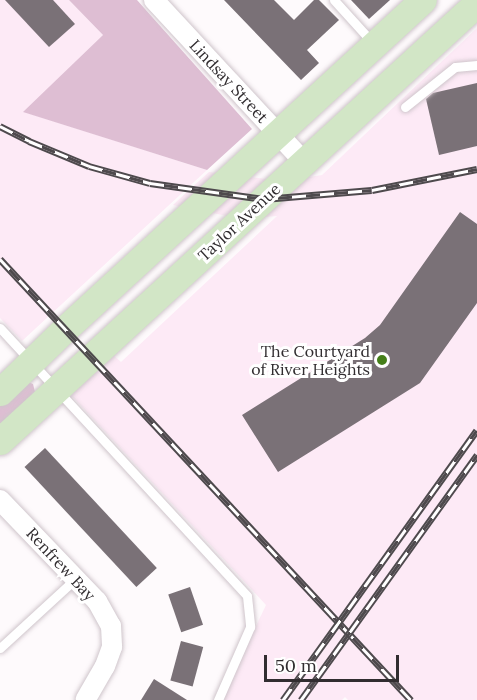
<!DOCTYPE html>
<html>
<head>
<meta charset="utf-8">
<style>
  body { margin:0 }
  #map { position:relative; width:477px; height:700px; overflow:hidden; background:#fefafc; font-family:Lora,serif }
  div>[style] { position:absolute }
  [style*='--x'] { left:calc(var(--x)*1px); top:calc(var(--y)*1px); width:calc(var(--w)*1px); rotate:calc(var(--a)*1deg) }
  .built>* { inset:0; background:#fdeaf6 }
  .green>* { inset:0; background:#debed3 }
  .building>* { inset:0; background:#7a7177; transform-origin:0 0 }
  .roads { filter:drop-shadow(0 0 2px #cfc5cb) drop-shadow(0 0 2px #cfc5cb) }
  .lane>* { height:9px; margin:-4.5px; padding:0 4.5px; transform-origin:4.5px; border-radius:4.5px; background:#fff }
  .street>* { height:20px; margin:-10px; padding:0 10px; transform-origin:10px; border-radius:10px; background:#fff }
  .secondary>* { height:27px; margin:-13.5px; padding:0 13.5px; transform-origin:13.5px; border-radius:13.5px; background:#d2e6c6 }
  .rail>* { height:7px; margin-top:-3.5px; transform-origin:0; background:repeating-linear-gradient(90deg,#fff 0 14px,#4e4a4d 0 28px); box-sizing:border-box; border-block:2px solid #4e4a4d }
  .dots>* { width:16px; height:16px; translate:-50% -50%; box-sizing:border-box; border:3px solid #fff; border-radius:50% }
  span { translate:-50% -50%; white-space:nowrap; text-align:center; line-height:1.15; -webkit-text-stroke:6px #fff; paint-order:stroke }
  .street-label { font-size:16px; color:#312d30 }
  .poi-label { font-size:16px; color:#312d30 }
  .right { translate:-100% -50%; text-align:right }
  .scale { position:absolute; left:264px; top:655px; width:135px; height:27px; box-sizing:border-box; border:3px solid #312d30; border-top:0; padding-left:8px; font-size:18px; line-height:21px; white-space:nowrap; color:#312d30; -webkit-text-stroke:4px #fff; paint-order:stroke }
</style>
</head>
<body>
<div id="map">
  <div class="built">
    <div style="clip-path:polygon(0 0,69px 0,103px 35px,24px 112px,207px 170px,22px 341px,0 318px)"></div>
    <div style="clip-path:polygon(477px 28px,477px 700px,348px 700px,345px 697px,342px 700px,221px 700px,266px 605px,68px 392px,111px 353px,121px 362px,277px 216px,242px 219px,173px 205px,190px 189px,209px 172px,284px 181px,322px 175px)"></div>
  </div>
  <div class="green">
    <div style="clip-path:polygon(69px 0,137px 0,252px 129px,207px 170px,23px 112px,103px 35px)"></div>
    <div style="clip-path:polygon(28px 382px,33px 384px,35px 392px,0 426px,0 404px)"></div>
  </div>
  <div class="building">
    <div style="clip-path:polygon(5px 0,53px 0,75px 24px,49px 47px)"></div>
    <div style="clip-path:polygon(224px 0,274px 0,294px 20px,314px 0,319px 0,339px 20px,307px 50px,319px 63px,301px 80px)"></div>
    <div style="clip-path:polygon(351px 0,390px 0,369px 19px)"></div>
    <div style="clip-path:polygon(477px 83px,477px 146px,439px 155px,426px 99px,433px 93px)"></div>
    <div style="clip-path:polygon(460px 212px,477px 224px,477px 303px,420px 383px,278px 472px,242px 415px,365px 338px,380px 325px)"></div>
    <div style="left:45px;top:448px;width:164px;height:28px;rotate:47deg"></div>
    <div style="left:190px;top:587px;width:40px;height:23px;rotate:71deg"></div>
    <div style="left:181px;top:641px;width:23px;height:41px;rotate:15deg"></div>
    <div style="clip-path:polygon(154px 679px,187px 700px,141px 700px)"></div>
  </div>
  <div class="roads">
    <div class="lane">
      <div style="--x:334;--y:0;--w:58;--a:47.8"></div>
      <div style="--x:405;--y:107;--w:64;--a:-38.7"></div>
      <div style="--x:455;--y:67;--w:22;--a:-5"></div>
      <div style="--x:0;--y:328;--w:364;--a:47.3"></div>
      <div style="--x:247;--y:596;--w:31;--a:84"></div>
      <div style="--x:250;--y:627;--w:80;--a:113.7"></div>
      <div style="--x:0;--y:648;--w:102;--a:-42.6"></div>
    </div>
    <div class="street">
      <div style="--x:154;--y:0;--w:221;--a:47.2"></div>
      <div style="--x:0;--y:500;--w:140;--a:46.2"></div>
      <div style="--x:97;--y:601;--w:29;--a:61"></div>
      <div style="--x:111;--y:626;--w:21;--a:87"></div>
      <div style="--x:112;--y:647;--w:20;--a:110"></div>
      <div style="--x:105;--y:666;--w:39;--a:120"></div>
    </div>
    <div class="secondary">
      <div style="--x:0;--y:392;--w:91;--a:-44.1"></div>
      <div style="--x:65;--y:329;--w:486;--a:-42.6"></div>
      <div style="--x:0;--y:441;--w:648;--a:-42.56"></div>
    </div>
  </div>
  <div class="rail">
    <div style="--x:0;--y:126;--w:33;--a:27"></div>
    <div style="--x:29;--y:141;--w:65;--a:22.6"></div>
    <div style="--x:89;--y:166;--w:63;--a:15.6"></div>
    <div style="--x:150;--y:183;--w:115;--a:8"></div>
    <div style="--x:264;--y:199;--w:108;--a:-4.8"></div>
    <div style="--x:372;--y:190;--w:107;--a:-11.3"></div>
    <div style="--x:0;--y:259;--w:603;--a:47.02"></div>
    <div style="--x:283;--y:700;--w:332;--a:-54.3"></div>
    <div style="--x:301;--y:700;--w:302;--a:-54.3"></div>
  </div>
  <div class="dots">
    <div style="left:382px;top:360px;background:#457f19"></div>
  </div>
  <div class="street-label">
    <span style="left:229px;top:81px;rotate:47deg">Lindsay Street</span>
    <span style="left:239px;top:222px;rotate:-43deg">Taylor Avenue</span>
    <span style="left:61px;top:564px;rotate:47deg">Renfrew Bay</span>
  </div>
  <div class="poi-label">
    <span class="right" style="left:370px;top:360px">The Courtyard<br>of River Heights</span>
  </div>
  <div class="scale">50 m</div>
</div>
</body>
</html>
